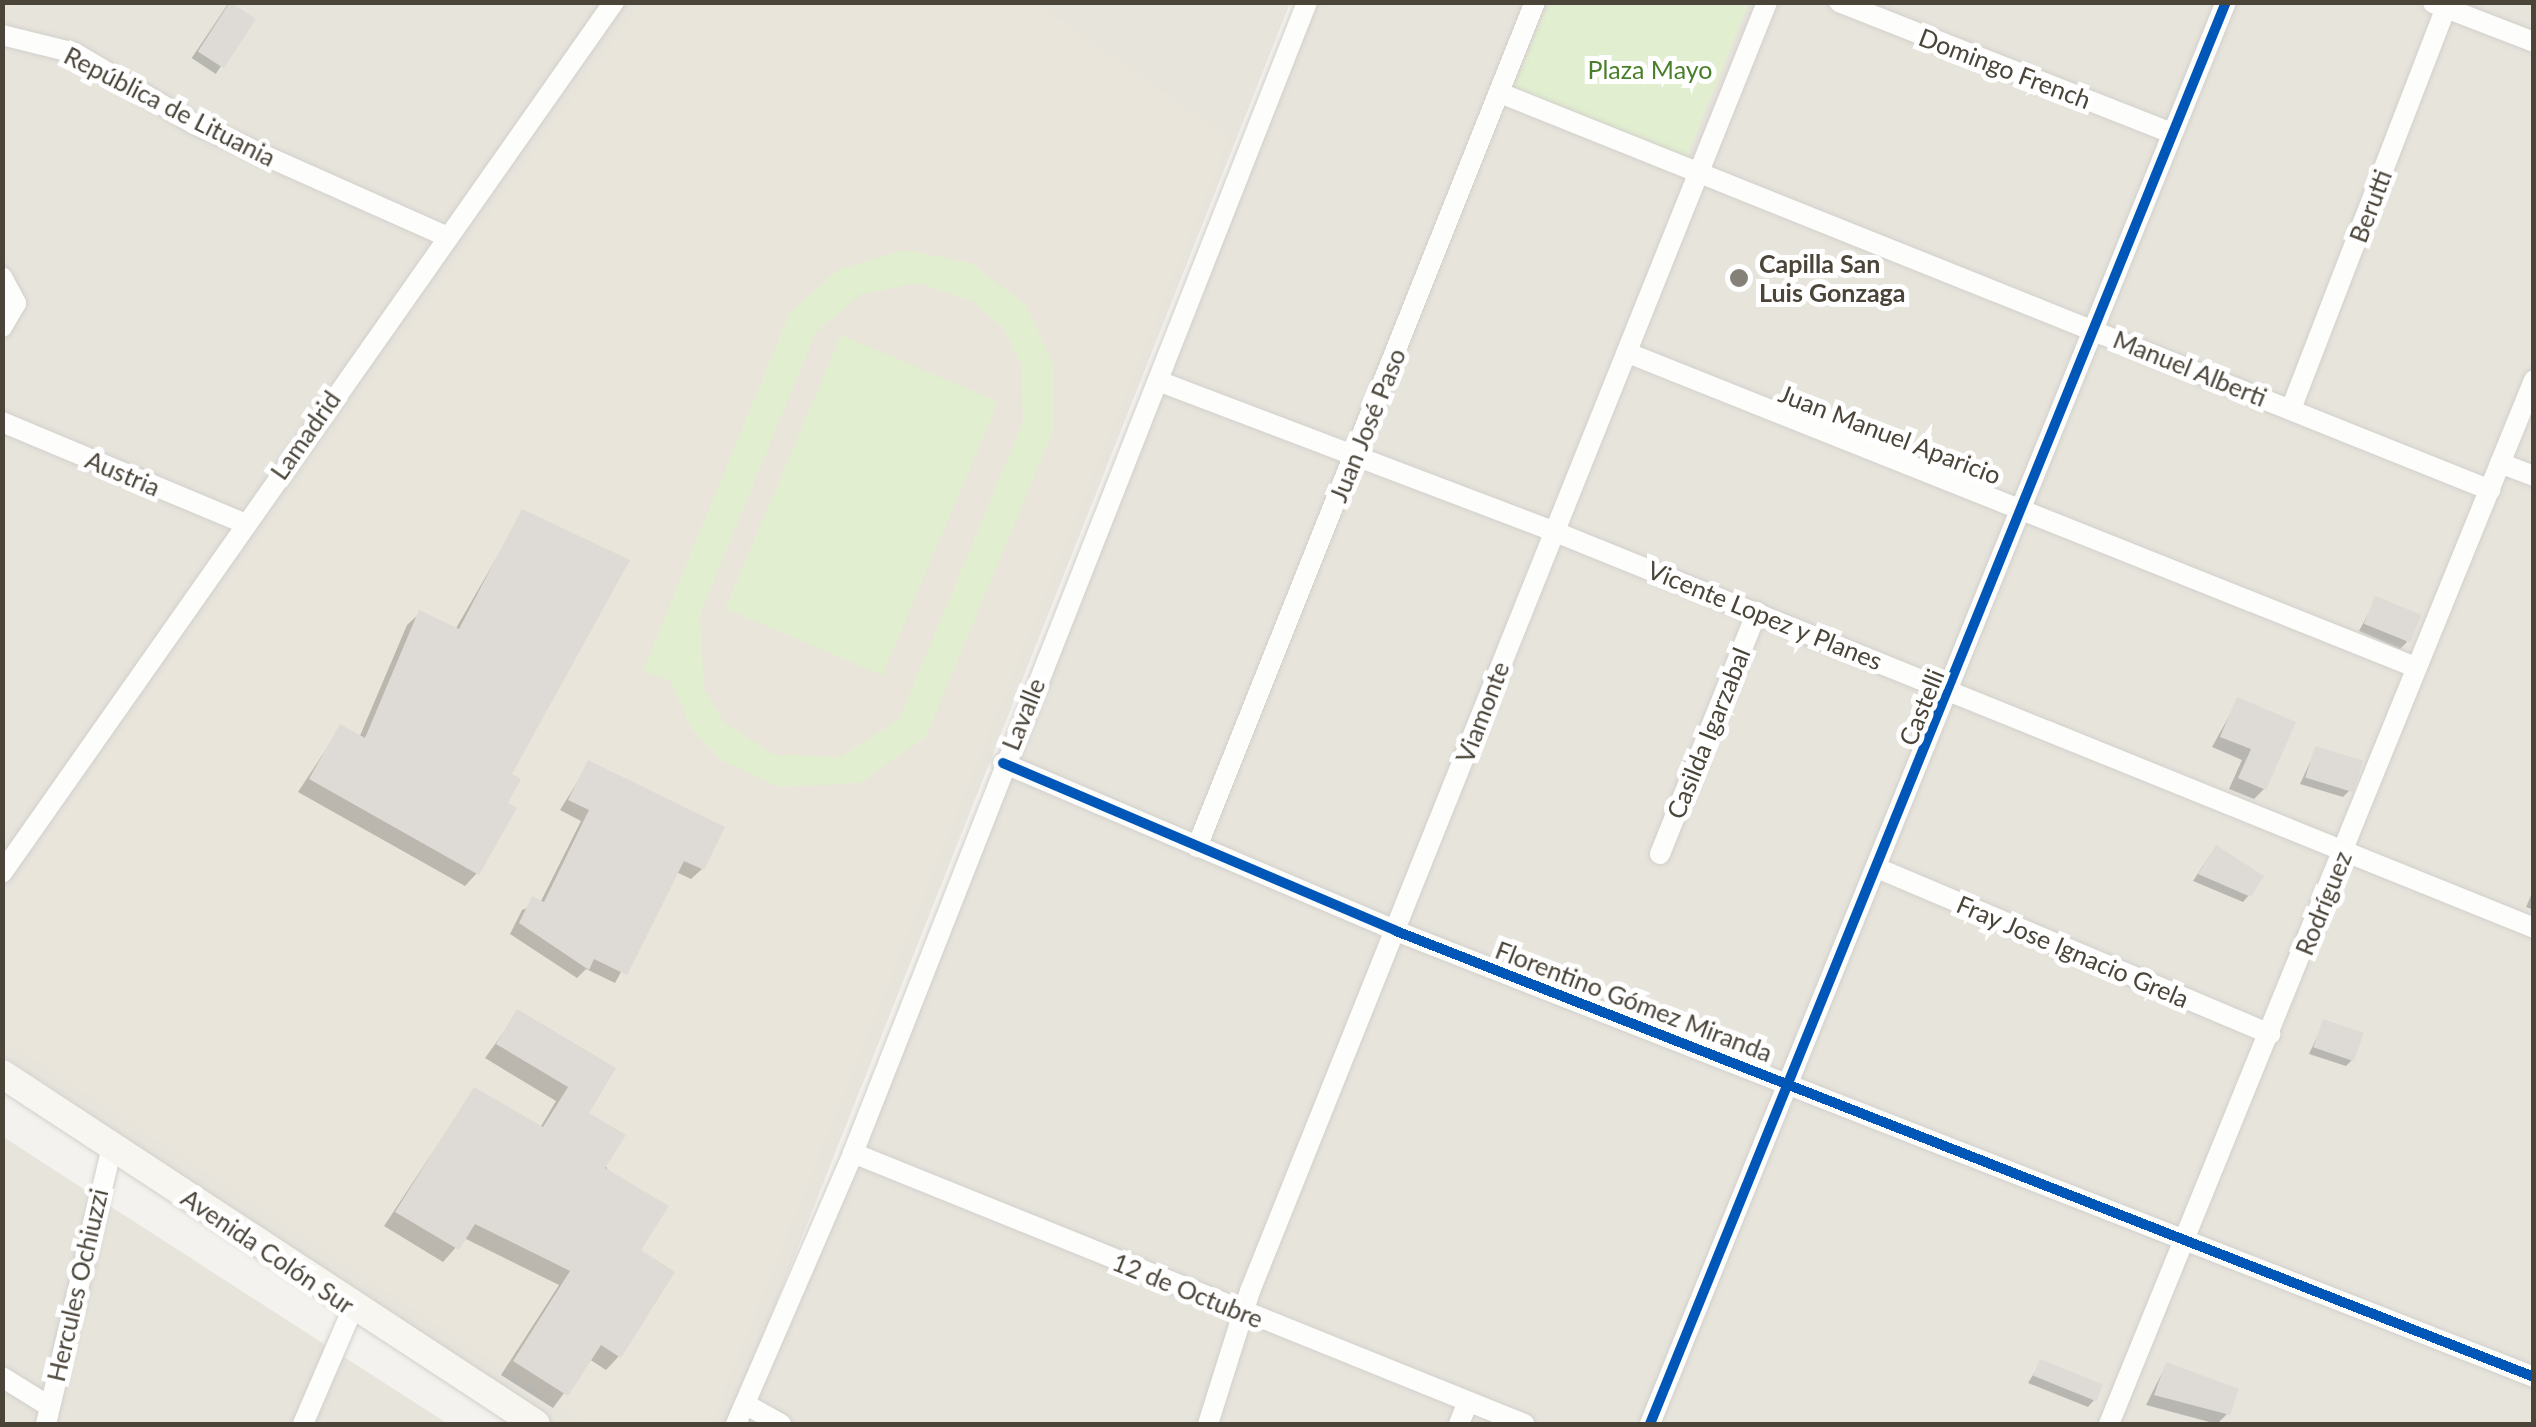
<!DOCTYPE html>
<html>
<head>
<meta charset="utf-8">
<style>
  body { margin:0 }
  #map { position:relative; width:2536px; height:1427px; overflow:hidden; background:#f4f2ee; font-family:Lato,sans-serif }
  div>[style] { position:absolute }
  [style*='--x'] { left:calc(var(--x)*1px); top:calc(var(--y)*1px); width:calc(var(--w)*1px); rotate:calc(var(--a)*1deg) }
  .residential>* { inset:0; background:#e7e4dc }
  .education>* { inset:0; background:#eae5da }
  .green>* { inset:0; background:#e1eecf; transform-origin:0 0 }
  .shadow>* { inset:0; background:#0003; transform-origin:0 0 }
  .building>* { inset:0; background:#dedbd6; transform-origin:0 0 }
  .roads { filter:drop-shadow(0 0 2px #d2d0cb) drop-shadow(0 0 2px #d2d0cb) }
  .minor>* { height:20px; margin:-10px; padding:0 10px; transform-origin:10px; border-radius:10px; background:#fdfdfc }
  .secondary>* { height:28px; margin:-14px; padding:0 14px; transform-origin:14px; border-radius:14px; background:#f7f6f1 }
  .cycleway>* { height:10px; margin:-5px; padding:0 5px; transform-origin:5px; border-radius:5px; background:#0057b8 }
  .dots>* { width:28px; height:28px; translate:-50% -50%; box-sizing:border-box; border:5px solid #fff; border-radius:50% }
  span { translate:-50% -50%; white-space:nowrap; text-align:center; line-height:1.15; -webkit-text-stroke:10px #fff; paint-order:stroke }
  .street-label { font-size:25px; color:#4b4439 }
  .park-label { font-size:25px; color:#4a7f2a }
  .poi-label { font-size:25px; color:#4b4439; font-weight:700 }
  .left { translate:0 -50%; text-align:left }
  .frame { position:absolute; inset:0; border:5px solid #4b4439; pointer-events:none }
</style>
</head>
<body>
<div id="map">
  <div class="residential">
    <div style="clip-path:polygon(2px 3px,1290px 3px,728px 1424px,551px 1424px,3px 1056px)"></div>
    <div style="clip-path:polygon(1311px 3px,2533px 3px,2533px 1424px,736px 1424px)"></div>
    <div style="clip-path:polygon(2px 1136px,93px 1195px,448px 1424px,3px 1424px)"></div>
  </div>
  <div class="education">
    <div style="clip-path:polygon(640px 3px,1036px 3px,1229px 138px,711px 1424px,587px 1424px,3px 1039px,3px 899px)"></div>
  </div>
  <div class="green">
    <div style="clip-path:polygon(1548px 3px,1749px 3px,1687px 157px,1514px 88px)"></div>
    <div style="clip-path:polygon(evenodd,905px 250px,971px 263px,1025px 304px,1054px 365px,1053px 432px,926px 737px,860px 783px,779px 787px,721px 760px,691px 728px,670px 681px,643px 670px,789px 314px,839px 269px,905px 250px,919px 283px,974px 302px,1003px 328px,1021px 364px,1023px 422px,899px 719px,841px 757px,772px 754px,724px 722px,704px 690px,700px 615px,816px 332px,861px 294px,919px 283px)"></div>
    <div style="left:841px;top:335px;width:171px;height:297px;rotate:23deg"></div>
  </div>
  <div class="shadow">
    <div style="left:228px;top:4px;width:29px;height:65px;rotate:34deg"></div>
    <div style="clip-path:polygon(523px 512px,508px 775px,477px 873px,465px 886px,298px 792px,340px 728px,359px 738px,407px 625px,420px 613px,455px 630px)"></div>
    <div style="clip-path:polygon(2376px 599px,2407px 642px,2400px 649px,2359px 631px)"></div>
    <div style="clip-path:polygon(2238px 700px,2264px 789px,2254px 799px,2229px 789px,2242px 760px,2212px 747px)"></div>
    <div style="clip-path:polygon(2316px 749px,2349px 791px,2343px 797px,2300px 784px)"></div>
    <div style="clip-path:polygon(589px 763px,702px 869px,691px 879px,676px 872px,615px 983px,586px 969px,577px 978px,510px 934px,522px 910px,540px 903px,581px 821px,560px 810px)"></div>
    <div style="clip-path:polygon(2210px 855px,2249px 895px,2243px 902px,2193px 881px)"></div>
    <div style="clip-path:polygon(2534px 889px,2534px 910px,2526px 907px)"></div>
    <div style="clip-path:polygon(518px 1012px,612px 1069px,586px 1113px,638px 1251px,619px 1356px,606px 1370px,589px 1359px,553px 1408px,501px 1375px,559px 1285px,464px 1238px,443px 1262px,384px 1226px,474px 1090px,540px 1128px,556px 1101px,485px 1058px)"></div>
    <div style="clip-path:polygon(2324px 1022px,2352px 1060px,2346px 1066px,2309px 1054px)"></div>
    <div style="clip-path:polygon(2041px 1362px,2094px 1400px,2088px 1407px,2028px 1383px)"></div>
    <div style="clip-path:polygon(2166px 1365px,2227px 1414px,2217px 1424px,2146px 1405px)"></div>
  </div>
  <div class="building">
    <div style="left:230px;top:2px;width:31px;height:59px;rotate:33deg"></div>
    <div style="clip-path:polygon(522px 509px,630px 560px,512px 774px,521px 779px,508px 803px,517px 808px,479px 875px,309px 779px,340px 724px,365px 738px,419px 610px,459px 629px)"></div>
    <div style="left:2375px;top:596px;width:50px;height:30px;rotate:22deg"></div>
    <div style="clip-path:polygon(2237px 697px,2296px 722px,2266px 790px,2238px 778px,2251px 749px,2220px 737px)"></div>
    <div style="left:2315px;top:746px;width:50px;height:33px;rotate:17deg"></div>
    <div style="clip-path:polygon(588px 760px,725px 827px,704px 870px,684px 861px,627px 975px,594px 959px,589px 970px,519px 923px,532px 896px,544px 902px,589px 810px,568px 800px)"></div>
    <div style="clip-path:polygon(2216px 845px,2264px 876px,2251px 897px,2198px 874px)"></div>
    <div style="clip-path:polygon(517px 1009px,616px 1068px,589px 1113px,626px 1135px,605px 1168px,669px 1206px,641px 1250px,675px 1272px,621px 1358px,601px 1345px,568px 1396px,513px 1361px,570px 1271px,475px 1224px,459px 1250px,395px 1212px,474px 1087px,543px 1127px,568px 1087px,496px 1044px)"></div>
    <div style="left:2323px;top:1019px;width:43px;height:30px;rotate:19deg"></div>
    <div style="left:2040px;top:1359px;width:68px;height:18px;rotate:22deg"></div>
    <div style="clip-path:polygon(2166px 1362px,2239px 1389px,2230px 1415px,2154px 1395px)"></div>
  </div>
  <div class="roads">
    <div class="minor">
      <div style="--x:1839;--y:2;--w:358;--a:21.5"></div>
      <div style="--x:2433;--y:3;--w:108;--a:21.1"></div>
      <div style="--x:2;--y:35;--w:75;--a:13.9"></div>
      <div style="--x:75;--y:53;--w:139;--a:30.8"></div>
      <div style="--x:194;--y:124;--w:273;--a:24"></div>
      <div style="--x:1500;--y:93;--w:1067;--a:21.85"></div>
      <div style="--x:2;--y:277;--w:30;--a:62"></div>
      <div style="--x:16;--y:303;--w:28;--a:120"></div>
      <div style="--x:1628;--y:353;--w:847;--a:21.75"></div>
      <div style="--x:1158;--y:381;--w:423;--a:20.8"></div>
      <div style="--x:1553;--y:531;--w:1058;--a:22.03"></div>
      <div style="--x:2291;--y:409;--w:436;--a:-68.9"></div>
      <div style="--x:2;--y:422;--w:262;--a:22.7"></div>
      <div style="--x:2500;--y:463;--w:36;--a:21"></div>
      <div style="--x:1003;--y:763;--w:427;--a:23.1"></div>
      <div style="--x:1396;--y:931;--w:1222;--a:21.4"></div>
      <div style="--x:1197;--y:847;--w:910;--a:-68.2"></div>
      <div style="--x:1660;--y:854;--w:261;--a:-68.2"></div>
      <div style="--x:1877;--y:868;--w:427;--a:22.9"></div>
      <div style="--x:2;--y:873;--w:1065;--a:-54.91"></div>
      <div style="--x:853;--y:1153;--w:724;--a:21.99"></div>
      <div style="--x:2;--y:1377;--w:55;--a:31.7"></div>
      <div style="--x:745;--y:1404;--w:41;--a:29.1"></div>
      <div style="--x:46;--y:1424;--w:285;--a:-76.6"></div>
      <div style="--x:303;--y:1424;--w:126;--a:-66.7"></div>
      <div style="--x:736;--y:1424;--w:295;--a:-66.6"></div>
      <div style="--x:853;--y:1153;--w:1237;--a:-68.47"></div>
      <div style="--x:1208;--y:1424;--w:139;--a:-72.5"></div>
      <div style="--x:1250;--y:1291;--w:1389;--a:-68.14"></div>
      <div style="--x:1459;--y:1424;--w:24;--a:-68"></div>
      <div style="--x:1650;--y:1424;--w:1534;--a:-67.95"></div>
      <div style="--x:2109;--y:1424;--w:1127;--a:-67.85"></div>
    </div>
    <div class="secondary">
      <div style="--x:2;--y:1074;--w:638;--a:33.24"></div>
    </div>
  </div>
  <div class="cycleway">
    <div style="--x:1003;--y:763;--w:427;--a:23.1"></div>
    <div style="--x:1396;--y:931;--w:1222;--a:21.4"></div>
    <div style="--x:1650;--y:1424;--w:1534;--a:-67.95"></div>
  </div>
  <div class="dots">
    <div style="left:1739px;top:278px;background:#868178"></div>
  </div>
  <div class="street-label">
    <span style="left:2005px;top:68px;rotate:21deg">Domingo French</span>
    <span style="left:170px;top:106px;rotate:27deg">República de Lituania</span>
    <span style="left:2370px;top:206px;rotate:-69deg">Berutti</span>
    <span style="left:2190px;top:368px;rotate:22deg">Manuel Alberti</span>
    <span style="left:1367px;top:425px;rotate:-68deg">Juan José Paso</span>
    <span style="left:1890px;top:434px;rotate:21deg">Juan Manuel Aparicio</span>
    <span style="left:305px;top:435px;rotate:-55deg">Lamadrid</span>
    <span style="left:123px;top:473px;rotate:23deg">Austria</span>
    <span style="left:1765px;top:615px;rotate:22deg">Vicente Lopez y Planes</span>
    <span style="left:1921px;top:707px;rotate:-68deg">Castelli</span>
    <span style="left:1482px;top:712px;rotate:-69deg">Viamonte</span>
    <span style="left:1023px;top:714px;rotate:-68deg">Lavalle</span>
    <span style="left:1708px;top:733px;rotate:-68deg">Casilda Igarzabal</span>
    <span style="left:2323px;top:903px;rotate:-68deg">Rodríguez</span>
    <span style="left:2073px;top:951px;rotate:23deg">Fray Jose Ignacio Grela</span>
    <span style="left:1634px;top:1001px;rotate:21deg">Florentino Gómez Miranda</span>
    <span style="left:268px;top:1251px;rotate:34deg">Avenida Colón Sur</span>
    <span style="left:77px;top:1285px;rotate:-77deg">Hercules Ochiuzzi</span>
    <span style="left:1188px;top:1290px;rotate:22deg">12 de Octubre</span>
  </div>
  <div class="park-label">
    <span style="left:1650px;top:69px">Plaza Mayo</span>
  </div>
  <div class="poi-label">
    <span class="left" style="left:1759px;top:278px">Capilla San<br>Luis Gonzaga</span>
  </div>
  <div class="frame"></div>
</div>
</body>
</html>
